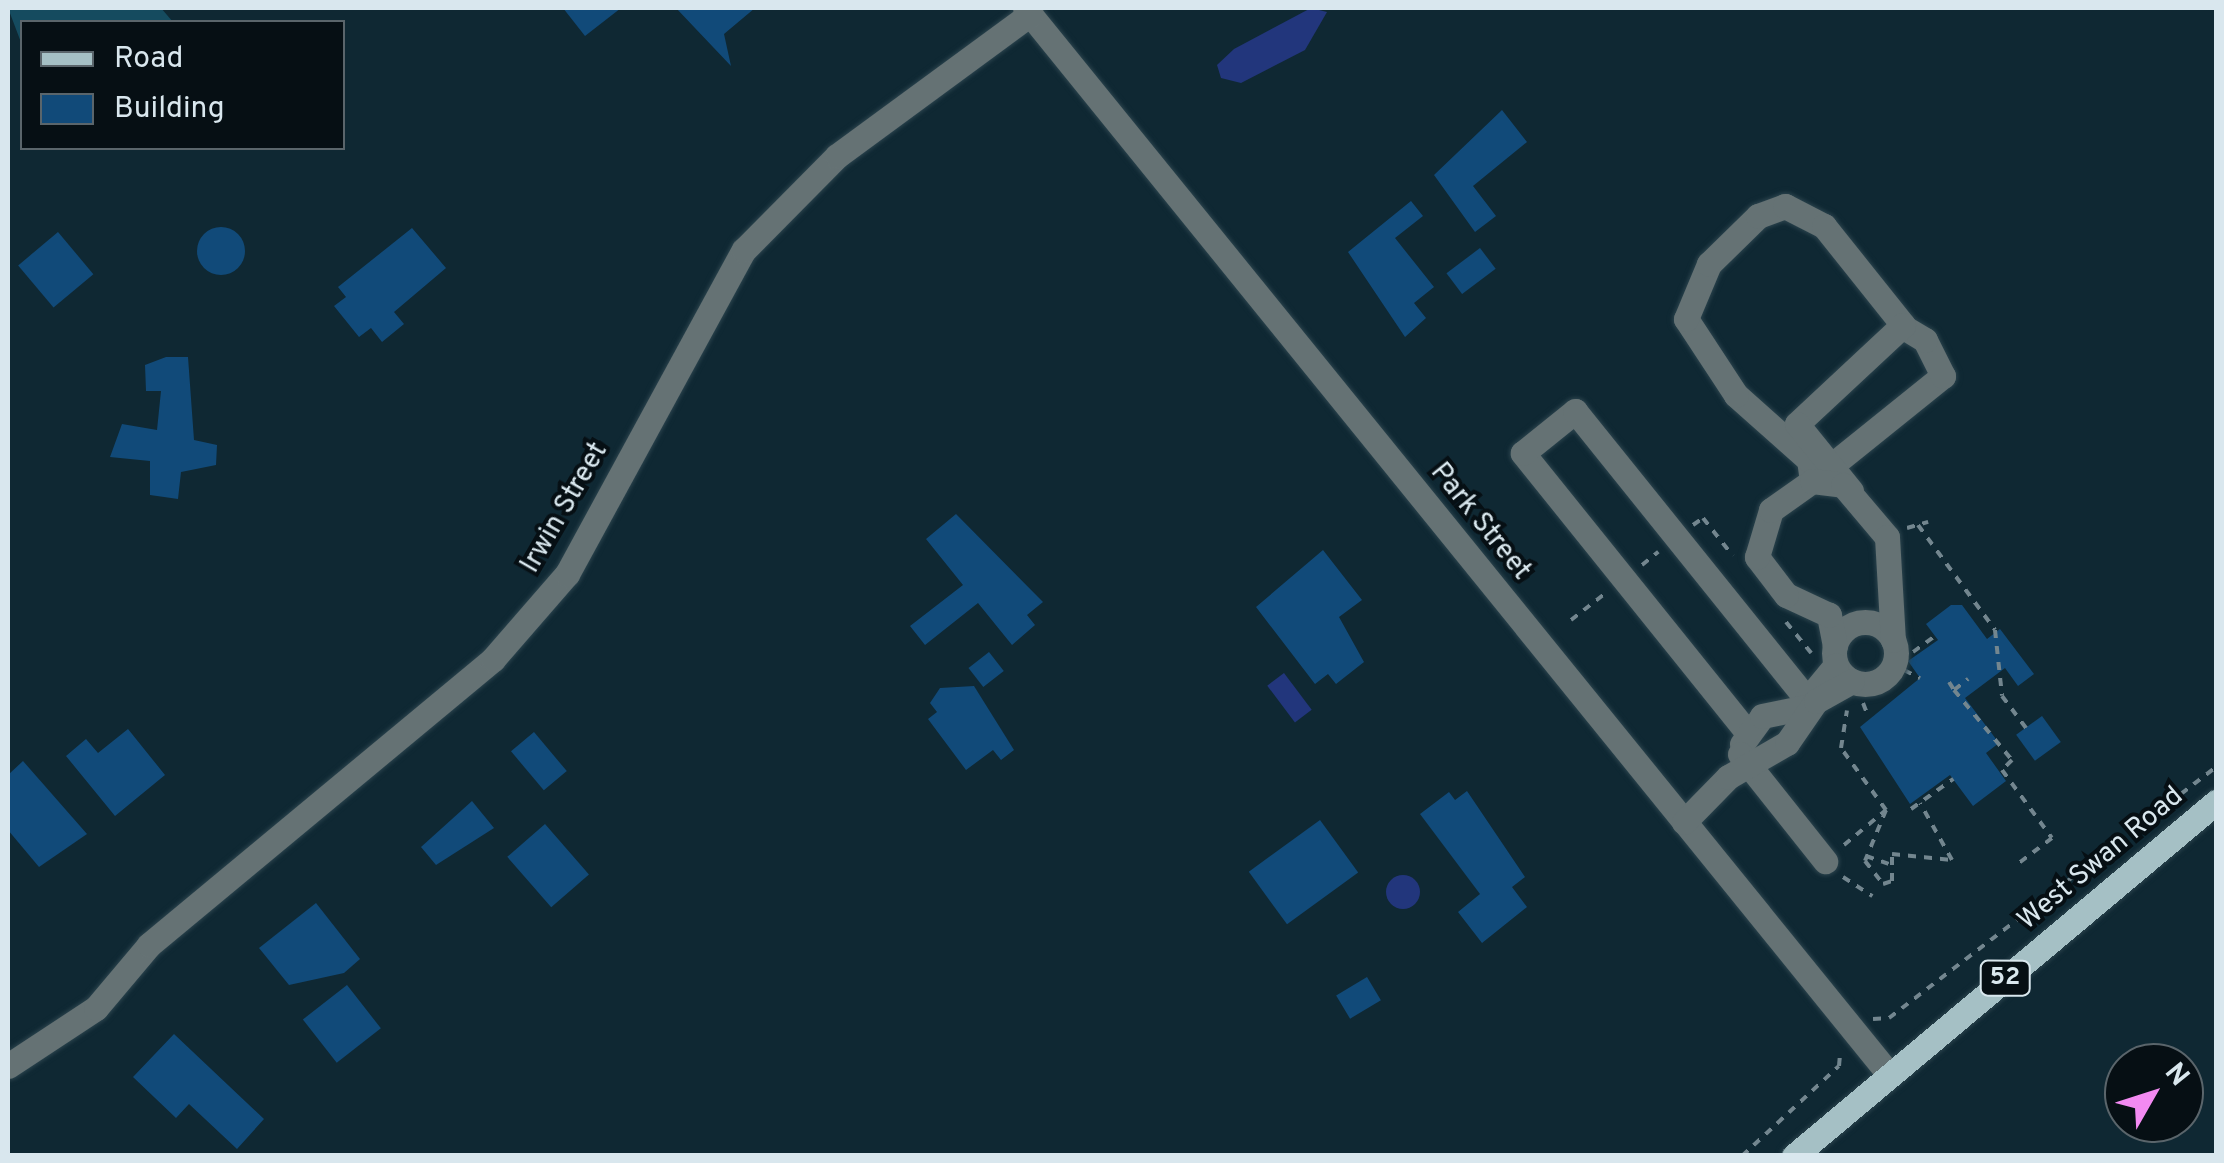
<!DOCTYPE html>
<html>
<head>
<meta charset="utf-8">
<style>
  body { margin:0 }
  #map { position:relative; width:2224px; height:1163px; overflow:hidden; background:#0f2833; font-family:Overpass,sans-serif }
  div>[style] { position:absolute }
  [style*='--x'] { left:calc(var(--x)*1px); top:calc(var(--y)*1px); width:calc(var(--w)*1px); rotate:calc(var(--a)*1deg) }
  .green>* { inset:0; background:#154b5f }
  .water>* { inset:0; background:#22367c; transform-origin:0 0 }
  .round { border-radius:50% }
  .building>* { inset:0; background:#114a79; transform-origin:0 0 }
  .path>* { height:4px; margin-top:-2px; transform-origin:0; background:repeating-linear-gradient(90deg,#73868f 0 8px,transparent 0 16px) }
  .roads { filter:drop-shadow(0 0 2px #2b434d) drop-shadow(0 0 2px #2b434d) }
  .minor>* { height:25px; margin:-12.5px; padding:0 12.5px; transform-origin:12.5px; border-radius:12.5px; background:#657274 }
  .minor>.ring { margin:-12.5px; padding:0; box-sizing:content-box; background:none; border:25px solid #657274; border-radius:50% }
  .major>* { height:25px; margin:-12.5px; padding:0 12.5px; transform-origin:12.5px; border-radius:12.5px; background:#a5c0c5 }
  span { translate:-50% -50%; white-space:nowrap; text-align:center; line-height:1.15; -webkit-text-stroke:8px #060f14; paint-order:stroke }
  .shield-label span { padding:2px 8px; background:#060f14; border:2px solid; border-radius:8px; -webkit-text-stroke-width:0 }
  .shield-label { font-size:25px; color:#d9e7ee; font-weight:700 }
  .street-label { font-size:28px; color:#d9e7ee }
  .frame { position:absolute; inset:0; border:10px solid #d9e7ee; pointer-events:none }
  .legend { position:absolute; left:20px; top:20px; width:325px; height:130px; box-sizing:border-box; background:#060f14; border:2px solid #5a656b; margin:0; padding:12px 18px; list-style:none; font-size:30px; color:#d9e7ee }
  .legend li { display:flex; align-items:center; gap:20px; height:50px }
  .legend b { width:50px; border:2px solid #5a656b }
  .north { position:absolute; left:2104px; top:1043px; width:100px; height:100px; box-sizing:border-box; background:#060f14; border:2px solid #5a656b; border-radius:50%; rotate:51deg; font-size:28px; font-weight:700; line-height:40px; text-align:center; color:#d9e7ee }
  .north::after { content:''; display:block; margin:auto; width:35px; height:45px; background:#f38af2; clip-path:polygon(50% 0,100% 100%,50% 72%,0 100%) }
</style>
</head>
<body>
<div id="map">
  <div class="green">
    <div style="clip-path:polygon(8px 8px,161px 8px,173px 22px,22px 22px,22px 45px)"></div>
  </div>
  <div class="water">
    <div style="clip-path:polygon(1311px 8px,1327px 12px,1305px 50px,1241px 83px,1221px 78px,1217px 65px,1234px 49px)"></div>
    <div style="left:1284px;top:673px;width:46px;height:21px;rotate:53deg"></div>
    <div class="round" style="left:1386px;top:875px;width:34px;height:34px"></div>
  </div>
  <div class="building">
    <div style="clip-path:polygon(563px 8px,621px 8px,585px 36px)"></div>
    <div style="clip-path:polygon(676px 8px,755px 8px,724px 34px,731px 66px)"></div>
    <div style="clip-path:polygon(1502px 110px,1527px 142px,1473px 186px,1496px 216px,1475px 232px,1434px 175px)"></div>
    <div style="clip-path:polygon(1411px 201px,1423px 216px,1395px 238px,1434px 287px,1414px 303px,1426px 318px,1405px 337px,1348px 252px)"></div>
    <div class="round" style="left:197px;top:227px;width:48px;height:48px"></div>
    <div style="clip-path:polygon(412px 228px,446px 268px,394px 312px,404px 324px,382px 342px,371px 328px,359px 337px,334px 306px,346px 297px,338px 287px)"></div>
    <div style="left:58px;top:232px;width:55px;height:52px;rotate:50deg"></div>
    <div style="left:1480px;top:248px;width:26px;height:42px;rotate:53deg"></div>
    <div style="clip-path:polygon(166px 357px,188px 357px,194px 440px,217px 445px,216px 465px,181px 472px,178px 499px,150px 495px,150px 461px,110px 457px,122px 424px,157px 430px,161px 391px,146px 391px,145px 365px)"></div>
    <div style="clip-path:polygon(956px 514px,1043px 602px,1027px 615px,1035px 625px,1012px 645px,978px 603px,925px 645px,910px 626px,963px 585px,926px 539px)"></div>
    <div style="clip-path:polygon(1323px 550px,1362px 600px,1339px 617px,1364px 662px,1336px 684px,1328px 674px,1315px 684px,1256px 607px)"></div>
    <div style="clip-path:polygon(1951px 605px,1962px 605px,1987px 639px,2000px 629px,2034px 674px,2018px 686px,2005px 668px,1965px 698px,1999px 743px,1986px 753px,2006px 781px,1973px 806px,1950px 775px,1910px 804px,1860px 727px,1920px 678px,1908px 661px,1938px 640px,1926px 624px)"></div>
    <div style="left:989px;top:652px;width:24px;height:26px;rotate:52deg"></div>
    <div style="clip-path:polygon(974px 686px,1014px 750px,1001px 760px,993px 750px,966px 770px,928px 719px,937px 712px,930px 703px,940px 688px)"></div>
    <div style="left:2042px;top:716px;width:32px;height:32px;rotate:54deg"></div>
    <div style="clip-path:polygon(128px 729px,165px 775px,115px 816px,66px 756px,86px 739px,98px 753px)"></div>
    <div style="left:534px;top:732px;width:51px;height:30px;rotate:50deg"></div>
    <div style="clip-path:polygon(23px 761px,87px 834px,39px 867px,8px 830px,8px 775px)"></div>
    <div style="clip-path:polygon(1467px 791px,1525px 877px,1512px 887px,1527px 907px,1482px 943px,1458px 912px,1480px 894px,1420px 814px,1449px 792px,1455px 800px)"></div>
    <div style="clip-path:polygon(472px 801px,494px 828px,436px 865px,421px 847px)"></div>
    <div style="left:1320px;top:820px;width:65px;height:88px;rotate:54deg"></div>
    <div style="left:545px;top:824px;width:67px;height:50px;rotate:49deg"></div>
    <div style="clip-path:polygon(316px 903px,360px 959px,344px 973px,289px 985px,259px 948px)"></div>
    <div style="left:1367px;top:977px;width:27px;height:36px;rotate:59deg"></div>
    <div style="left:347px;top:985px;width:55px;height:56px;rotate:52deg"></div>
    <div style="clip-path:polygon(174px 1034px,264px 1119px,237px 1149px,189px 1104px,176px 1118px,133px 1077px)"></div>
  </div>
  <div class="path">
    <div style="--x:1693;--y:525;--w:12;--a:-35"></div>
    <div style="--x:1703;--y:518;--w:48;--a:51.7"></div>
    <div style="--x:1918;--y:525;--w:130;--a:53.7"></div>
    <div style="--x:1995;--y:630;--w:66;--a:83.9"></div>
    <div style="--x:2002;--y:696;--w:40;--a:53"></div>
    <div style="--x:1907;--y:528;--w:22;--a:-16"></div>
    <div style="--x:1642;--y:565;--w:21;--a:-39"></div>
    <div style="--x:1571;--y:620;--w:46;--a:-37.9"></div>
    <div style="--x:1786;--y:622;--w:40;--a:51"></div>
    <div style="--x:1913;--y:652;--w:27;--a:-36"></div>
    <div style="--x:1907;--y:657;--w:13;--a:103"></div>
    <div style="--x:1904;--y:670;--w:18;--a:27"></div>
    <div style="--x:1949;--y:682;--w:9;--a:58"></div>
    <div style="--x:1954;--y:690;--w:18;--a:-38"></div>
    <div style="--x:1954;--y:690;--w:91;--a:50.4"></div>
    <div style="--x:2012;--y:760;--w:14;--a:135"></div>
    <div style="--x:2002;--y:770;--w:84;--a:53.7"></div>
    <div style="--x:2052;--y:838;--w:41;--a:142.9"></div>
    <div style="--x:1871;--y:694;--w:11;--a:-27"></div>
    <div style="--x:1863;--y:703;--w:14;--a:69"></div>
    <div style="--x:1911;--y:809;--w:52;--a:-35.5"></div>
    <div style="--x:1886;--y:810;--w:55;--a:112.4"></div>
    <div style="--x:1865;--y:861;--w:29;--a:52"></div>
    <div style="--x:1883;--y:884;--w:9;--a:-18"></div>
    <div style="--x:1892;--y:881;--w:27;--a:-90"></div>
    <div style="--x:1892;--y:854;--w:60;--a:5.7"></div>
    <div style="--x:1952;--y:860;--w:65;--a:-119.3"></div>
    <div style="--x:1844;--y:845;--w:55;--a:-39.8"></div>
    <div style="--x:1886;--y:810;--w:77;--a:-126"></div>
    <div style="--x:1841;--y:748;--w:38;--a:-81"></div>
    <div style="--x:1866;--y:856;--w:24;--a:19"></div>
    <div style="--x:1843;--y:877;--w:35;--a:33"></div>
    <div style="--x:1873;--y:1019;--w:16;--a:-4"></div>
    <div style="--x:1889;--y:1018;--w:412;--a:-37.5"></div>
    <div style="--x:1742;--y:1156;--w:132;--a:-42.9"></div>
    <div style="--x:1839;--y:1066;--w:12;--a:-85"></div>
  </div>
  <div class="roads">
    <div class="minor">
      <div style="--x:1025;--y:8;--w:1371;--a:50.98"></div>
      <div style="--x:1816;--y:478;--w:163;--a:-38.8"></div>
      <div style="--x:1943;--y:376;--w:40;--a:-116.6"></div>
      <div style="--x:1925;--y:340;--w:26;--a:-149"></div>
      <div style="--x:1812;--y:481;--w:21;--a:-98"></div>
      <div style="--x:1809;--y:460;--w:98;--a:-138.3"></div>
      <div style="--x:1736;--y:395;--w:91;--a:-123.3"></div>
      <div style="--x:1686;--y:319;--w:60;--a:-67.3"></div>
      <div style="--x:1709;--y:264;--w:69;--a:-44.4"></div>
      <div style="--x:1758;--y:216;--w:29;--a:-20"></div>
      <div style="--x:1785;--y:206;--w:44;--a:27.1"></div>
      <div style="--x:1824;--y:226;--w:127;--a:51.4"></div>
      <div style="--x:1903;--y:325;--w:145;--a:137"></div>
      <div style="--x:1797;--y:424;--w:86;--a:51.1"></div>
      <div class="ring" style="left:1834px;top:622px;width:37px;height:37px"></div>
      <div style="--x:1835;--y:646;--w:32;--a:-101"></div>
      <div style="--x:1829;--y:615;--w:47;--a:-155.1"></div>
      <div style="--x:1786;--y:595;--w:48;--a:-127.3"></div>
      <div style="--x:1757;--y:557;--w:49;--a:-73.4"></div>
      <div style="--x:1771;--y:510;--w:50;--a:-35.3"></div>
      <div style="--x:1812;--y:481;--w:31;--a:7"></div>
      <div style="--x:1843;--y:485;--w:68;--a:49.8"></div>
      <div style="--x:1887;--y:537;--w:103;--a:86.7"></div>
      <div style="--x:1747;--y:732;--w:358;--a:-128.8"></div>
      <div style="--x:1523;--y:453;--w:67;--a:-38.9"></div>
      <div style="--x:1575;--y:411;--w:371;--a:51.2"></div>
      <div style="--x:1807;--y:700;--w:45;--a:-50.4"></div>
      <div style="--x:1742;--y:744;--w:34;--a:-54"></div>
      <div style="--x:1762;--y:716;--w:50;--a:-11.5"></div>
      <div style="--x:1740;--y:754;--w:137;--a:51.5"></div>
      <div style="--x:1684;--y:822;--w:63;--a:-45.6"></div>
      <div style="--x:1728;--y:777;--w:68;--a:-30"></div>
      <div style="--x:1787;--y:743;--w:51;--a:-55.4"></div>
      <div style="--x:1816;--y:701;--w:41;--a:-29.1"></div>
      <div style="--x:8;--y:1066;--w:105;--a:-33.4"></div>
      <div style="--x:96;--y:1008;--w:82;--a:-49.9"></div>
      <div style="--x:149;--y:945;--w:447;--a:-39.7"></div>
      <div style="--x:493;--y:659;--w:113;--a:-49"></div>
      <div style="--x:567;--y:574;--w:369;--a:-61.4"></div>
      <div style="--x:744;--y:250;--w:132;--a:-45.3"></div>
      <div style="--x:837;--y:156;--w:240;--a:-36.3"></div>
    </div>
    <div class="major">
      <div style="--x:1794;--y:1156;--w:551;--a:-39.99"></div>
    </div>
  </div>
  <div class="shield-label">
    <span style="left:2005px;top:978px">52</span>
  </div>
  <div class="street-label">
    <span style="left:565px;top:508px;rotate:-60deg">Irwin Street</span>
    <span style="left:1480px;top:522px;rotate:51deg">Park Street</span>
    <span style="left:2101px;top:859px;rotate:-40deg">West Swan Road</span>
  </div>
  <div class="frame"></div>
  <ul class="legend">
  <li><b style="height:12px;background:#a5c0c5"></b>Road</li>
  <li><b style="height:28px;background:#114a79"></b>Building</li>
  </ul>
  <div class="north">N</div>
</div>
</body>
</html>
